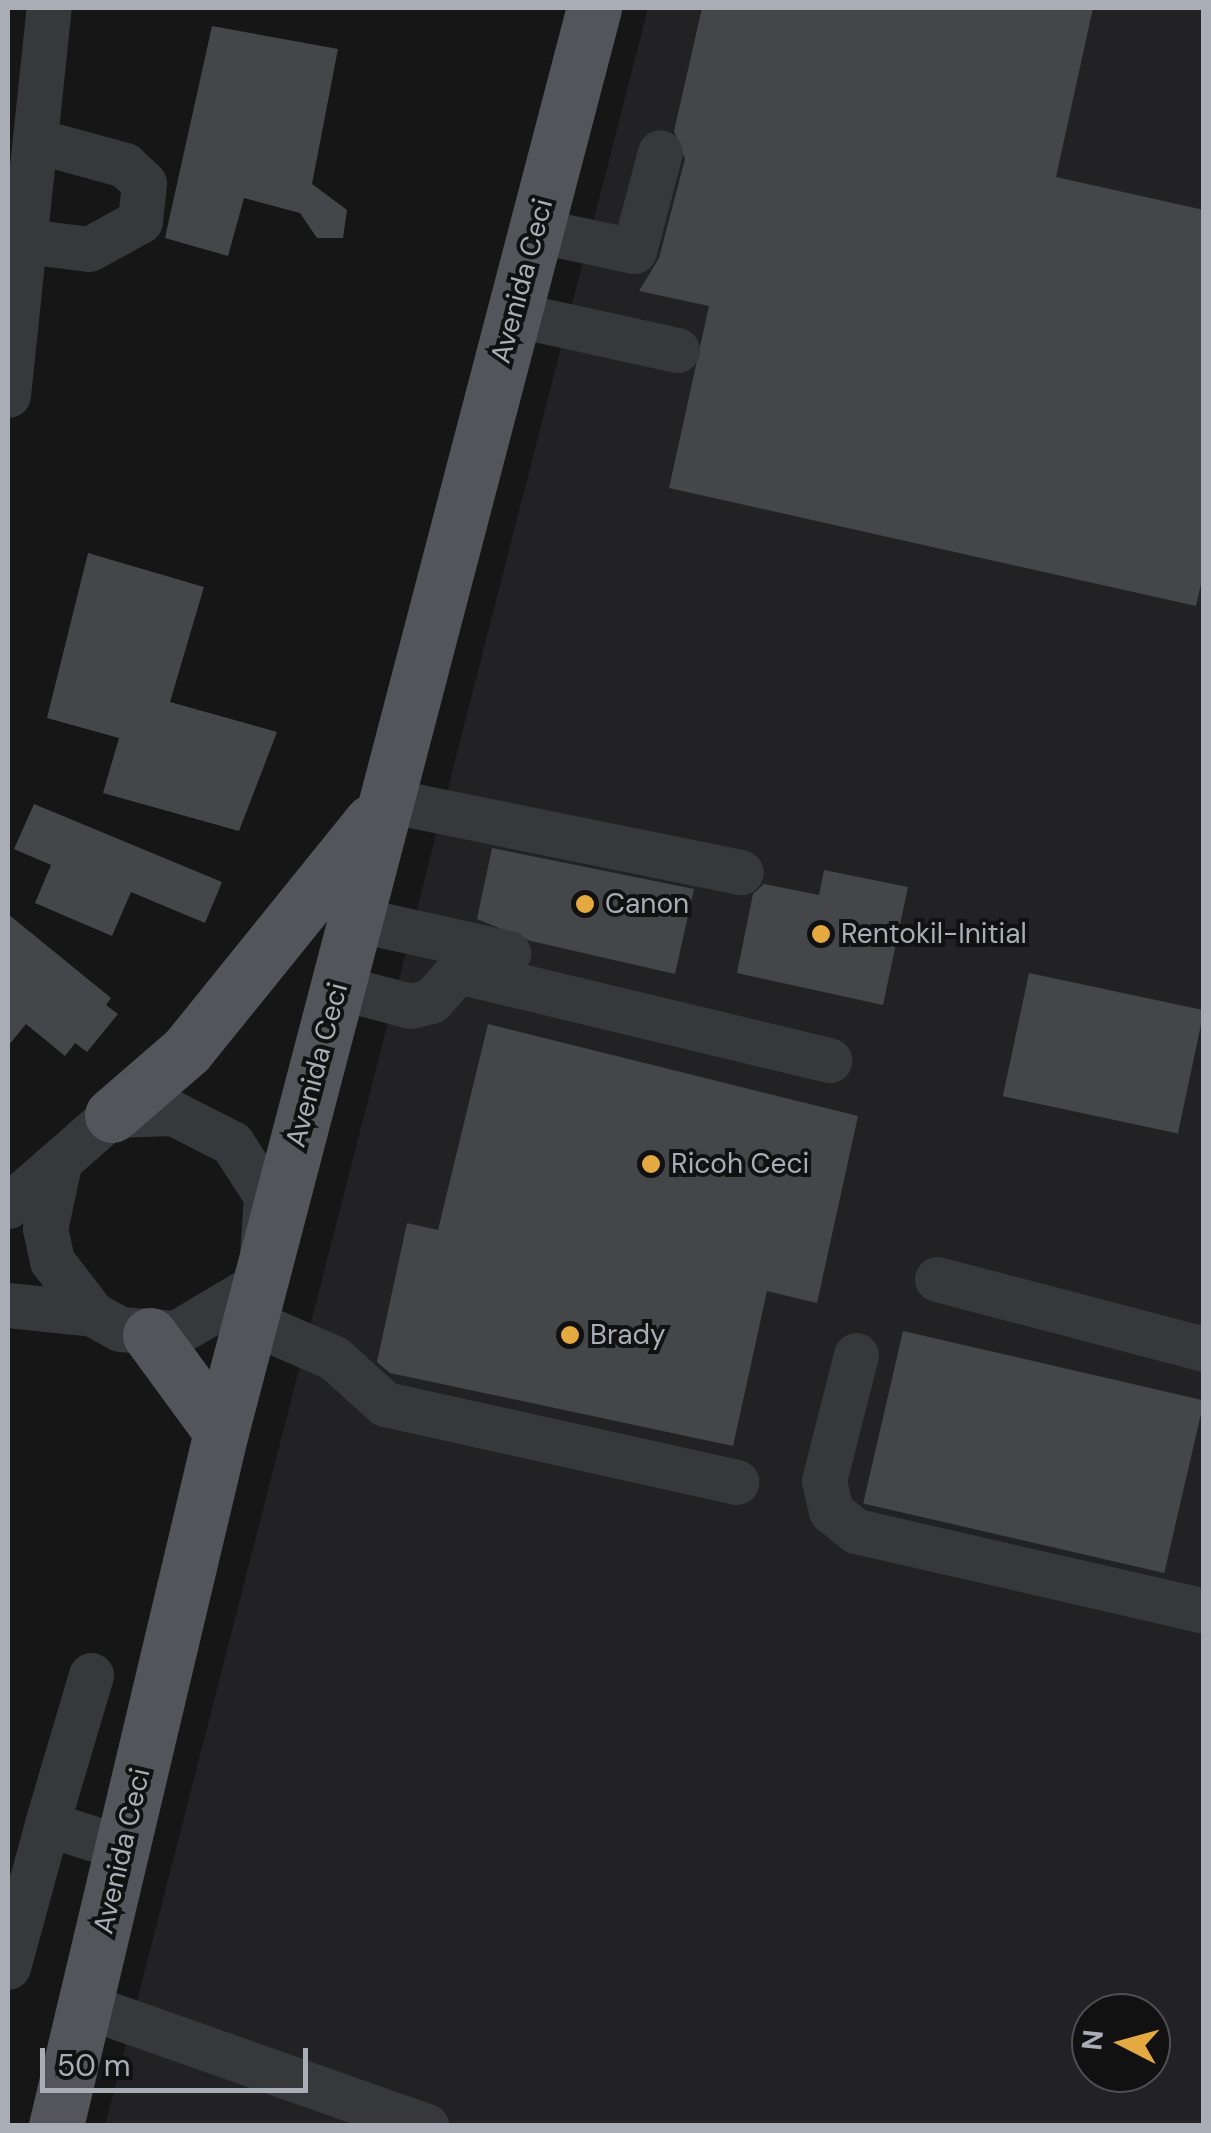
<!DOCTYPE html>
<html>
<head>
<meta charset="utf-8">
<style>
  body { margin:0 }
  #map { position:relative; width:1211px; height:2133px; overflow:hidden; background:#161617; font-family:"DM Sans",sans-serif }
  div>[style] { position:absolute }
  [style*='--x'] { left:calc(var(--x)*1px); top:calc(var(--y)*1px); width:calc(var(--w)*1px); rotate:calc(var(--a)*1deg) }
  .built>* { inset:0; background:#222224 }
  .building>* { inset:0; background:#45464a; transform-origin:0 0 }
  .minor>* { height:45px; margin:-22.5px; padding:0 22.5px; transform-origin:22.5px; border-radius:22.5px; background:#37383c }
  .major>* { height:55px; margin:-27.5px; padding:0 27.5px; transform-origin:27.5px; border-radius:27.5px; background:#53555b }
  .dots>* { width:28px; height:28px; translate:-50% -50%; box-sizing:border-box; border:5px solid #111112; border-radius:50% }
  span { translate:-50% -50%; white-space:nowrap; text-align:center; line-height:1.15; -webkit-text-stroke:8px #111112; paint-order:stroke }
  .street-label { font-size:28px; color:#a9adb6 }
  .poi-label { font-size:28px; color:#a9adb6 }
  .left { translate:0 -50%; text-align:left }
  .frame { position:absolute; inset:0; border:10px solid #a9adb6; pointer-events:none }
  .north { position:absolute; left:1071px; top:1993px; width:100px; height:100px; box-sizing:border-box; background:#111112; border:2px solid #4e4f54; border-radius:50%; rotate:276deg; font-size:28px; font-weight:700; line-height:40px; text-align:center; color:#a9adb6 }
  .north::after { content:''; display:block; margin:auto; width:35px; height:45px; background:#e4aa41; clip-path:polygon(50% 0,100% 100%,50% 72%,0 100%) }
  .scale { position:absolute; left:40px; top:2048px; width:268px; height:45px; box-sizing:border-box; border:5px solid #a9adb6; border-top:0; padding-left:12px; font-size:30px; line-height:35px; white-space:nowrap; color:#a9adb6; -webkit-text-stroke:8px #111112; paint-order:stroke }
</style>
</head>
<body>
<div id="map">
  <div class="built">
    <div style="clip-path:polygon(evenodd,648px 8px,1203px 8px,1203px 2125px,105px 2126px,648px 8px,1091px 2013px,1151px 2013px,1151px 2073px,1091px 2073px,1091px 2013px)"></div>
  </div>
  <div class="building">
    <div style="clip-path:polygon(702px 8px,1093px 8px,1056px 177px,1204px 210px,1204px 571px,1196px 606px,669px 488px,709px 306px,639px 291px,659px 258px,685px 159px,674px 131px)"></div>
    <div style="clip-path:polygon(212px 26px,338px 49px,312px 184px,347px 210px,343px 238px,317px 238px,300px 213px,244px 198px,228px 256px,165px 238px)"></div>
    <div style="clip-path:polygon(88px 553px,204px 587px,170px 702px,277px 732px,239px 831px,103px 793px,119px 738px,47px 718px)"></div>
    <div style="clip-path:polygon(34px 804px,222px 882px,205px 923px,131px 892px,112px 936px,35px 903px,51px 865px,14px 849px)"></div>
    <div style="clip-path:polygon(492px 848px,694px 889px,675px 974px,531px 941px,477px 919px)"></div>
    <div style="clip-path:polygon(824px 870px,908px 887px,883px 1005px,737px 973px,753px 894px,764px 884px,819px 895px)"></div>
    <div style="clip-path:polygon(8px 914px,111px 998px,106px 1005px,118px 1014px,87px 1052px,75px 1043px,65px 1056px,26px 1024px,8px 1046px)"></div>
    <div style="left:1029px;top:973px;width:179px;height:126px;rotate:12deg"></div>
    <div style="clip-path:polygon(488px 1024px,858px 1116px,817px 1303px,767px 1291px,733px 1446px,390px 1373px,377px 1362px,407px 1223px,438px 1230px)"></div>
    <div style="left:903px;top:1331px;width:309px;height:177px;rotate:13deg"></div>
  </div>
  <div class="minor">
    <div style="--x:535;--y:230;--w:101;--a:12"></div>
    <div style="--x:634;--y:251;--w:102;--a:-75.3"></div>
    <div style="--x:25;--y:241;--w:64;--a:7.1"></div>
    <div style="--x:89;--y:249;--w:58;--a:-28.8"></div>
    <div style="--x:140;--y:221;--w:38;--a:-84"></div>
    <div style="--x:144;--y:183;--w:26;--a:-137"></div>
    <div style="--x:125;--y:165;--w:91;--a:-164.7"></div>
    <div style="--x:513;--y:314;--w:168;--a:12.4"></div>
    <div style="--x:8;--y:395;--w:389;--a:-84"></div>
    <div style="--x:386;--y:800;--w:362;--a:11.5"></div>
    <div style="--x:355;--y:919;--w:157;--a:12.5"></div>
    <div style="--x:338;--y:987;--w:75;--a:14.6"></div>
    <div style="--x:411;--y:1006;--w:21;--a:-14"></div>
    <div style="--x:431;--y:1001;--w:40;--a:-48"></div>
    <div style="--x:458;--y:971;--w:382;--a:13.5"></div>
    <div style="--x:8;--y:1206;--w:138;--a:-41.2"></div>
    <div style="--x:112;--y:1115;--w:61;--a:-1.9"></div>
    <div style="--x:173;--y:1113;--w:66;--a:27"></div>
    <div style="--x:232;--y:1143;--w:63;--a:57.3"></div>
    <div style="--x:266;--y:1196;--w:87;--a:93.9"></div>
    <div style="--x:260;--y:1283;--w:98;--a:149.2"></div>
    <div style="--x:176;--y:1333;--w:56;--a:-175.9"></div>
    <div style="--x:120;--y:1329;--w:31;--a:-151"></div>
    <div style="--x:93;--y:1314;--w:67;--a:-127.7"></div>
    <div style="--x:52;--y:1261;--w:33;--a:-102"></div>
    <div style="--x:45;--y:1229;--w:66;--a:-77.8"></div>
    <div style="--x:937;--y:1279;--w:276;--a:14.7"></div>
    <div style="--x:8;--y:1305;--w:85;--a:6"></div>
    <div style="--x:251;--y:1322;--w:90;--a:23.4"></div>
    <div style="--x:334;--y:1358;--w:69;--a:42"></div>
    <div style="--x:385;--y:1404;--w:360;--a:12.5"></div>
    <div style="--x:856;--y:1355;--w:130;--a:104.3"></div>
    <div style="--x:824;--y:1481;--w:31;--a:77"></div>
    <div style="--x:831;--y:1511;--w:32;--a:39"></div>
    <div style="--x:856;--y:1531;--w:357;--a:12.9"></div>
    <div style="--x:91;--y:1675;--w:155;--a:106.5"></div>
    <div style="--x:47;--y:1824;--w:80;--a:17.5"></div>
    <div style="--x:8;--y:1967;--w:148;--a:-74.7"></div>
    <div style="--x:86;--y:2006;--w:361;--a:19.4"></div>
  </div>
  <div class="major">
    <div style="--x:112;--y:1115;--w:99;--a:-40.9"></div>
    <div style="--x:187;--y:1050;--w:293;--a:-51.1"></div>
    <div style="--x:150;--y:1335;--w:120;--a:53.8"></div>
    <div style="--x:56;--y:2126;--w:713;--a:-76.63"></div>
    <div style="--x:221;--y:1432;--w:1472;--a:-75.32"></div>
  </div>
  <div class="dots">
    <div style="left:585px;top:904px;background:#e4aa41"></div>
    <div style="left:821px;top:934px;background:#e4aa41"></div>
    <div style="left:651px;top:1164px;background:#e4aa41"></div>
    <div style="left:570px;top:1335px;background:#e4aa41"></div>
  </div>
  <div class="street-label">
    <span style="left:522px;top:281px;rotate:-75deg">Avenida Ceci</span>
    <span style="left:317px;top:1065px;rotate:-75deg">Avenida Ceci</span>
    <span style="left:122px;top:1851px;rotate:-77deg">Avenida Ceci</span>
  </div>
  <div class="poi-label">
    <span class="left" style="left:605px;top:904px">Canon</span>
    <span class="left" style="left:841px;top:934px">Rentokil-Initial</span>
    <span class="left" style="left:671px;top:1164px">Ricoh Ceci</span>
    <span class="left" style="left:590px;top:1335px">Brady</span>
  </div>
  <div class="frame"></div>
  <div class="north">N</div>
  <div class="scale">50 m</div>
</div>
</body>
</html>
